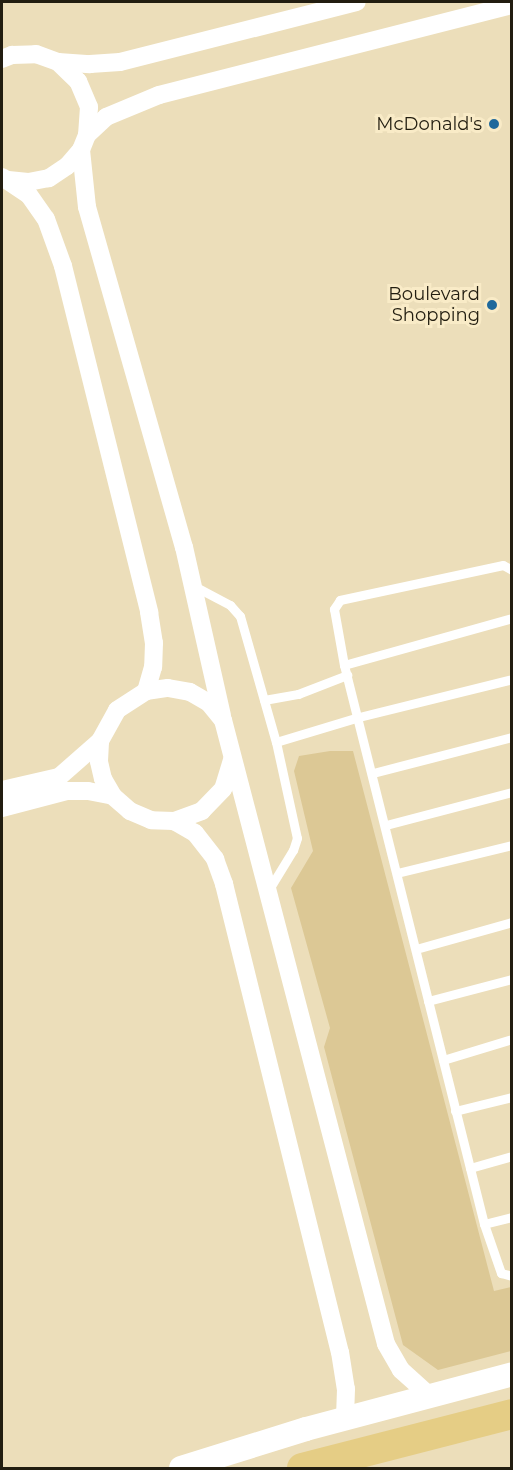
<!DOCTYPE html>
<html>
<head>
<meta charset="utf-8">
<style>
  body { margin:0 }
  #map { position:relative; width:513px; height:1470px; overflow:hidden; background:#ecdeba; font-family:Montserrat,sans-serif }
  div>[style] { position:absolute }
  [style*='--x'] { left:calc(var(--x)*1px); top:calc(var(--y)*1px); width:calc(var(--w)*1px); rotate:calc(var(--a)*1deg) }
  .green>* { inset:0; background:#dcc895 }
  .service>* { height:9px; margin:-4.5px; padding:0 4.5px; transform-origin:4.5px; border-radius:4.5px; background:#fff }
  .minor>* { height:18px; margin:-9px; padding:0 9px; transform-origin:9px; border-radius:9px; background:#fff }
  .tertiary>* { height:24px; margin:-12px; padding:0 12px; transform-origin:12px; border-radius:12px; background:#fff }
  .primary>* { height:30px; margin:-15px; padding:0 15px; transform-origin:15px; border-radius:15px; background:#e5cd85 }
  .dots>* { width:16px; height:16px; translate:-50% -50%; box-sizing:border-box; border:3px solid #f9ebc7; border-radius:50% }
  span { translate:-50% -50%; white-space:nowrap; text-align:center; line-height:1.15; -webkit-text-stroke:6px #f9ebc7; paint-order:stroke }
  .poi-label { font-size:18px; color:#221d10 }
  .right { translate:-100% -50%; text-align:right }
  .frame { position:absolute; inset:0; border:3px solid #221d10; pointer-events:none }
</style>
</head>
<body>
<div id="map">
  <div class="green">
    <div style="clip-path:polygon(330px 751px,353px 751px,494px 1291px,511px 1287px,511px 1351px,438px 1370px,403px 1345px,324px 1047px,330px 1028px,291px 888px,313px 851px,294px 771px,299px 756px)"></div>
  </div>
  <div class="service">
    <div style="--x:512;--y:570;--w:10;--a:-151"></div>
    <div style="--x:503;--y:565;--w:167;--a:167.9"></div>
    <div style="--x:340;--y:600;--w:11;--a:124"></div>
    <div style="--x:334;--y:609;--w:57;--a:79.9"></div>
    <div style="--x:344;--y:665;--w:576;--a:75.94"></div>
    <div style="--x:484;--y:1224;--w:52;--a:70.9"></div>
    <div style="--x:501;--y:1273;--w:11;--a:15"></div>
    <div style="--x:194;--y:586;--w:41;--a:27.8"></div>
    <div style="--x:230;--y:605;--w:15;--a:48"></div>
    <div style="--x:240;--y:616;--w:131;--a:74.1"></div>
    <div style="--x:276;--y:742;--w:98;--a:77.7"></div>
    <div style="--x:297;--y:838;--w:13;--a:108"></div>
    <div style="--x:293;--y:850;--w:48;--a:121.4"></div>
    <div style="--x:344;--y:665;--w:174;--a:-15.6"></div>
    <div style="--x:264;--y:700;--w:35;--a:-10"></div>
    <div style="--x:298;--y:694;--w:53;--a:-21.2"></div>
    <div style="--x:276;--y:742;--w:87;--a:-16.8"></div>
    <div style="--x:359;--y:717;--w:158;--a:-13.9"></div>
    <div style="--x:373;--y:773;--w:144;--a:-14.5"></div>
    <div style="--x:386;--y:825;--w:130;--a:-14.7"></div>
    <div style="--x:397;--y:873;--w:118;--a:-13.7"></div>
    <div style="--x:416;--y:949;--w:100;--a:-15.7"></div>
    <div style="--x:428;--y:1001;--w:87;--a:-14.7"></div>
    <div style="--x:443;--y:1060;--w:72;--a:-16.9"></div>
    <div style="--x:455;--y:1111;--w:59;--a:-13.8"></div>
    <div style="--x:470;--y:1168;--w:44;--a:-15.9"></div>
    <div style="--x:484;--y:1224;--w:29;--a:-14"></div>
  </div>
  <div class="minor">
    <div style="--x:2;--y:59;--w:11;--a:-22"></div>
    <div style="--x:12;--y:55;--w:24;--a:-2"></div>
    <div style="--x:36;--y:54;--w:23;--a:20"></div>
    <div style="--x:58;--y:62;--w:28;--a:44"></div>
    <div style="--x:78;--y:81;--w:28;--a:67"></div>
    <div style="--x:89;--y:107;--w:28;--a:94"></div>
    <div style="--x:87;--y:135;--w:16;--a:112"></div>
    <div style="--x:81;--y:150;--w:21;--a:131"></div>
    <div style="--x:67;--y:166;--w:22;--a:146"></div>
    <div style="--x:49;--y:178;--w:21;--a:169"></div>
    <div style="--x:28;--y:182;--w:20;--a:-174"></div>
    <div style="--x:58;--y:62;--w:32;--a:4"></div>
    <div style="--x:90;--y:64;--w:30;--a:-4"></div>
    <div style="--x:120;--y:62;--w:244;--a:-14.2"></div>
    <div style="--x:87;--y:135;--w:26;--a:-43"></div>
    <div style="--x:106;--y:117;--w:57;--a:-22.5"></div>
    <div style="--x:159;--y:95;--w:364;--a:-14.3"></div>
    <div style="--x:81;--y:150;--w:57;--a:84"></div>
    <div style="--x:87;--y:207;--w:354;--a:74.1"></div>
    <div style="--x:184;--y:547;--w:173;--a:77.3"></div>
    <div style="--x:2;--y:177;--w:32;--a:34"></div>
    <div style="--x:29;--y:195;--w:29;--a:55"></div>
    <div style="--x:46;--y:219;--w:50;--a:70.1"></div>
    <div style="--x:63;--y:266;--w:357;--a:76"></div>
    <div style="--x:149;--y:612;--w:31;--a:81"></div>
    <div style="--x:154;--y:643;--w:24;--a:92"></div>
    <div style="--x:153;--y:667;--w:25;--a:106"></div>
    <div style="--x:232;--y:760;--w:30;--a:107"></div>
    <div style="--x:223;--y:789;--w:30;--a:134"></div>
    <div style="--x:202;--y:811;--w:30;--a:160"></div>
    <div style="--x:174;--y:821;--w:23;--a:-178"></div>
    <div style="--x:151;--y:820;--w:23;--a:-157"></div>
    <div style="--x:130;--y:811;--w:23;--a:-139"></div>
    <div style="--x:113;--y:796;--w:20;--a:-120"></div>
    <div style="--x:103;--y:779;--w:18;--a:-103"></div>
    <div style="--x:99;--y:761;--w:20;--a:-87"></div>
    <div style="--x:100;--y:741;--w:35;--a:-61"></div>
    <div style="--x:117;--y:710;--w:35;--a:-33"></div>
    <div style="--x:146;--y:691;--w:22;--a:-8"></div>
    <div style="--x:168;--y:688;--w:22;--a:10"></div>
    <div style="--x:190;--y:692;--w:22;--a:30"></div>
    <div style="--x:209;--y:703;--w:22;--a:51"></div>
    <div style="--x:223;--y:720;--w:645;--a:75.36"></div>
    <div style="--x:386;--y:1344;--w:30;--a:60"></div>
    <div style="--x:401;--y:1370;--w:38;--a:42"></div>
    <div style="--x:2;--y:790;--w:58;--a:-12.8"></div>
    <div style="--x:59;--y:777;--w:55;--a:-41.3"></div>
    <div style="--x:2;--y:808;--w:67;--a:-14.7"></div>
    <div style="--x:67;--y:791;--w:21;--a:0"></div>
    <div style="--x:88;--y:791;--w:25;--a:11"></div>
    <div style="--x:174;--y:821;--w:24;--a:30"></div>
    <div style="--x:195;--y:833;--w:33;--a:52"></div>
    <div style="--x:215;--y:859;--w:27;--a:70"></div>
    <div style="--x:224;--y:884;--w:482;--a:76.1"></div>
    <div style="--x:340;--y:1352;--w:37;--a:81"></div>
    <div style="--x:346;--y:1389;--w:30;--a:92"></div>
  </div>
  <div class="tertiary">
    <div style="--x:181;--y:1468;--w:131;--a:-17.3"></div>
    <div style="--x:306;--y:1429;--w:213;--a:-14.9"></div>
  </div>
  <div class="primary">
    <div style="--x:302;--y:1468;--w:217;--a:-14.4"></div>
  </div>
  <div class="dots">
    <div style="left:494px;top:124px;background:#20699c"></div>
    <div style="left:492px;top:305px;background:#20699c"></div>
  </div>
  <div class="poi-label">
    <span class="right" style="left:482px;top:124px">McDonald's</span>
    <span class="right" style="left:480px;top:305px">Boulevard<br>Shopping</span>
  </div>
  <div class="frame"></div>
</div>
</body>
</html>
